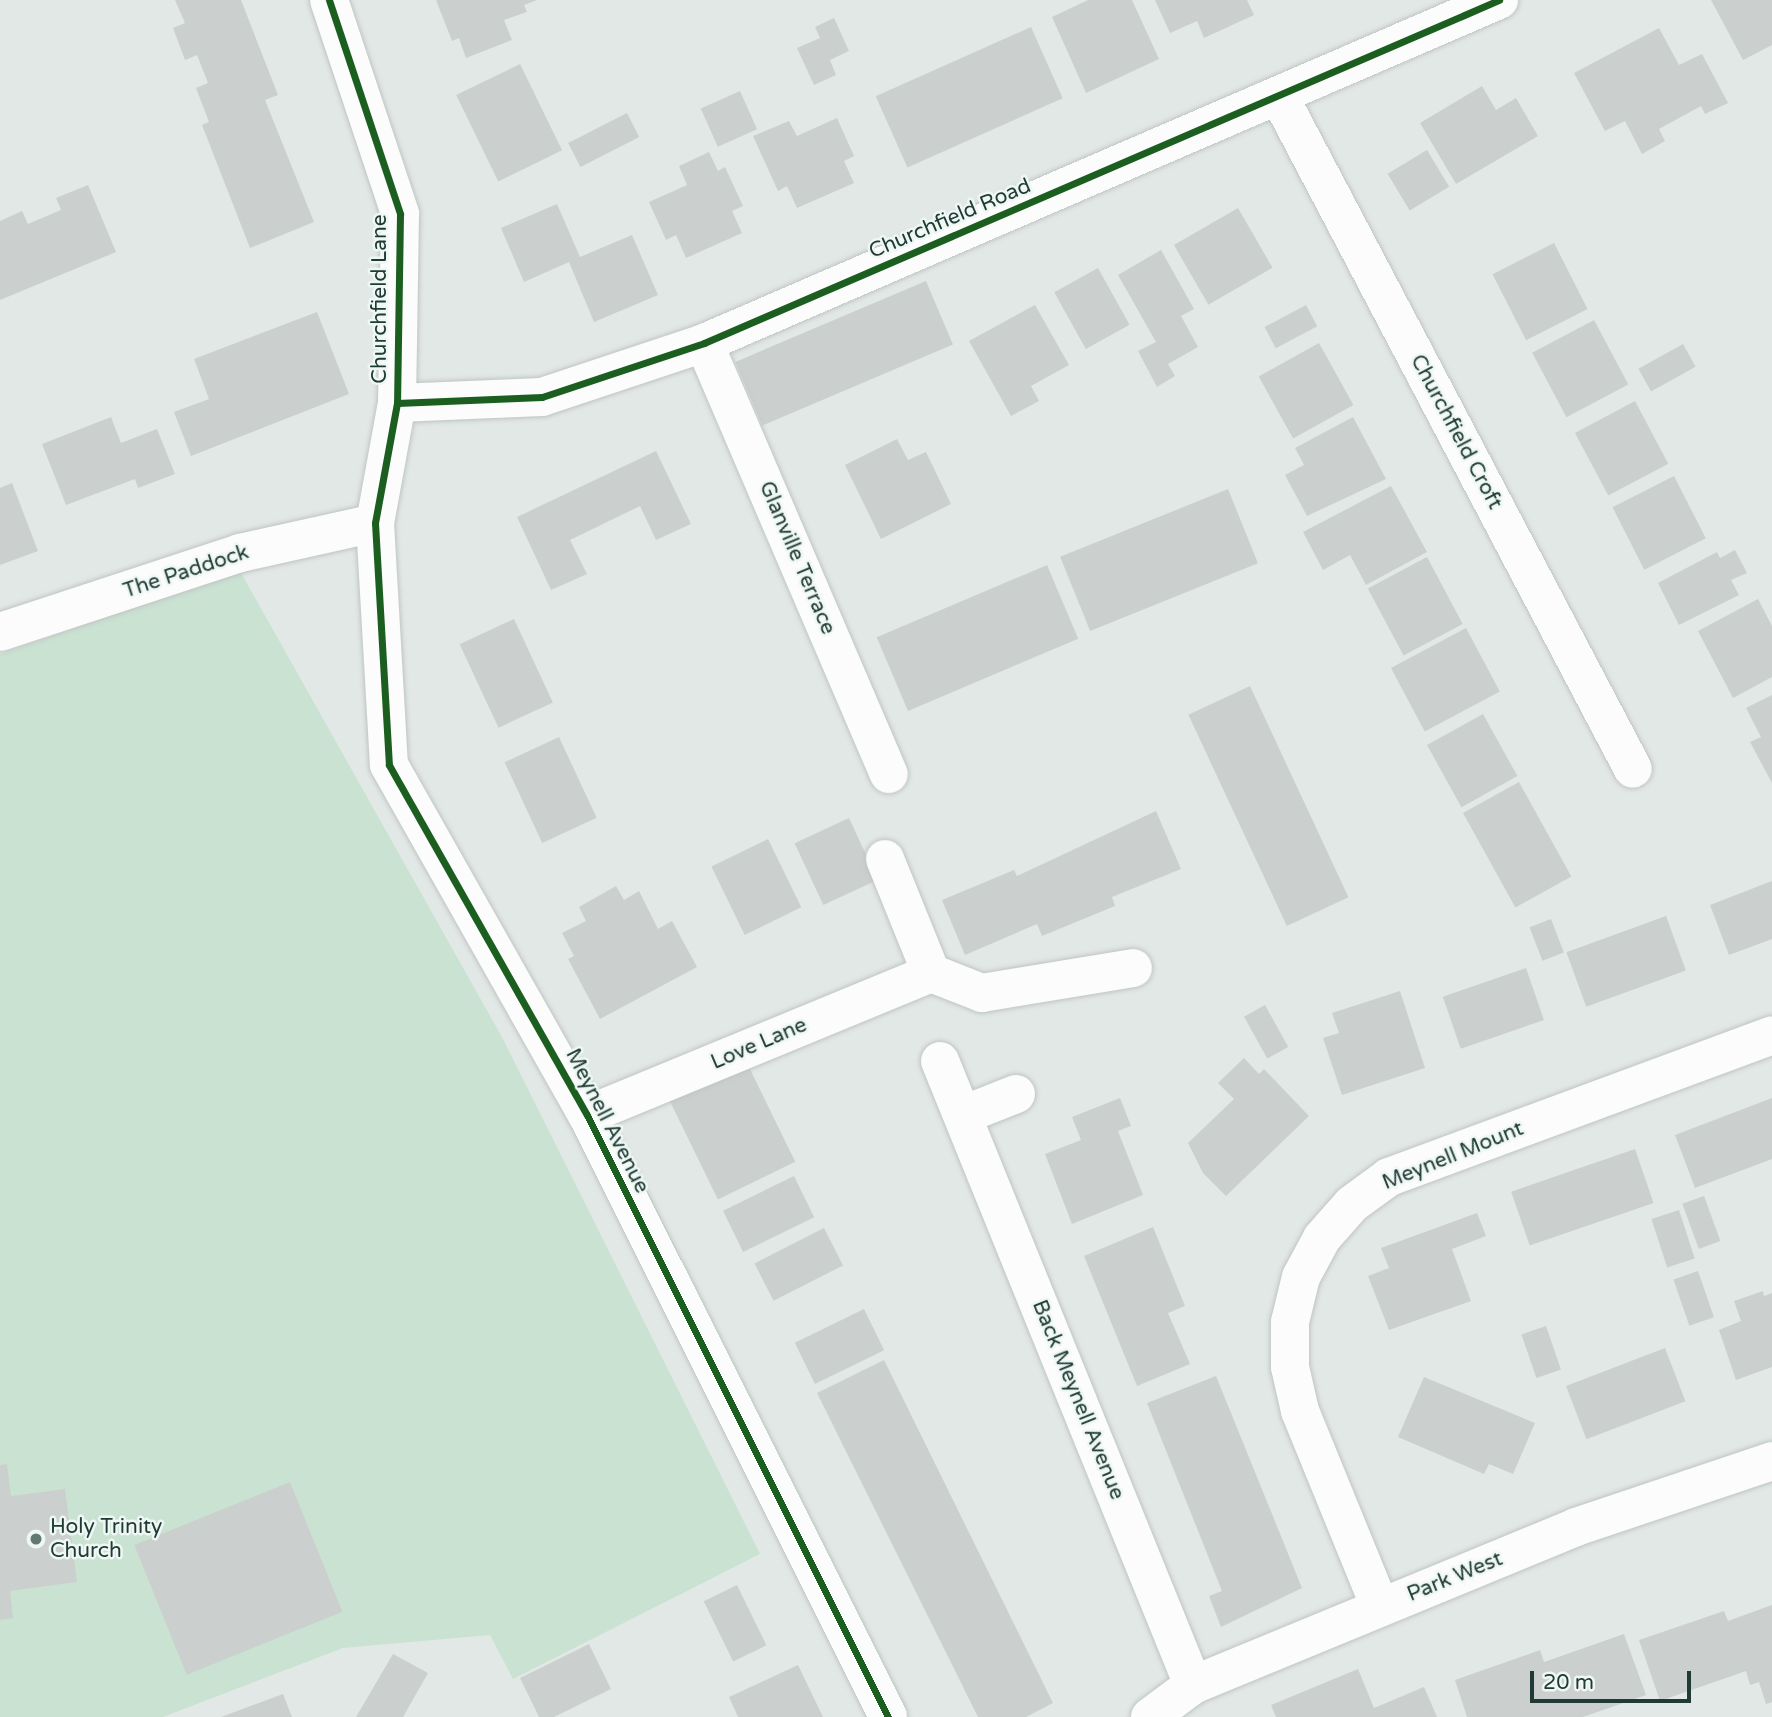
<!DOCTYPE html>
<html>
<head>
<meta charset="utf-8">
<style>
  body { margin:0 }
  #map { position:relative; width:1772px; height:1717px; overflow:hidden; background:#e2e8e5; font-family:"Varela Round",sans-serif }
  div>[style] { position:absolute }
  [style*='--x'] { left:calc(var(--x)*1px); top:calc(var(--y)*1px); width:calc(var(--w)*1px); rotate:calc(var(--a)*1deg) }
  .green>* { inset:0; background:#cae2d2 }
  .building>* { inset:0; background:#cbd0ce; transform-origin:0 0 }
  .roads { filter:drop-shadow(0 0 2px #bfc5c2) drop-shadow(0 0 2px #bfc5c2) }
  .street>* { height:38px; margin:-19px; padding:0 19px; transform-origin:19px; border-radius:19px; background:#fbfcfb }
  .secondary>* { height:38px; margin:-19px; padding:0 19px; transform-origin:19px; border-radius:19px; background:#fbfcfb }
  .cycleway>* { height:7px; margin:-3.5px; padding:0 3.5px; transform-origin:3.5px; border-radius:3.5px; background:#1b5e20 }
  .dots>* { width:19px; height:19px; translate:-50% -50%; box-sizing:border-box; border:4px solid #eff7f4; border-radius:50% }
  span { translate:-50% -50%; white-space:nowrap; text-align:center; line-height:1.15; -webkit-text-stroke:5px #eff7f4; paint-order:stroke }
  .street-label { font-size:21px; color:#203b35 }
  .poi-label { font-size:21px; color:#203b35 }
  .left { translate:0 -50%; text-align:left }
  .scale { position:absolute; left:1530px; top:1671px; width:161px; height:32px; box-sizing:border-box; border:4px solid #203b35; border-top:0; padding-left:9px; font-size:21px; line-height:24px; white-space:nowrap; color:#203b35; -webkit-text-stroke:5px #eff7f4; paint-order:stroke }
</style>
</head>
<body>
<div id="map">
  <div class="green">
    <div style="clip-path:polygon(240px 571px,503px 1039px,760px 1554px,513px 1679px,490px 1635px,343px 1648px,163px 1717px,0 1717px,0 654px)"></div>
  </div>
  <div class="building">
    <div style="clip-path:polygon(175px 0,241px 0,278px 95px,265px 100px,314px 222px,250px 248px,202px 125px,209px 122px,196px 88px,208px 83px,197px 55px,185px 60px,173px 28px,185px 23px)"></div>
    <div style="clip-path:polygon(436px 0,537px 0,524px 5px,527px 12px,504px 20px,512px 40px,466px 58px,459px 38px,452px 41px)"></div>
    <div style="clip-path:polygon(1088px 0,1132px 0,1159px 59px,1086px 93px,1052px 17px)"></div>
    <div style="clip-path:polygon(1155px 0,1247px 0,1254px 15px,1204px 38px,1197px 21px,1170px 33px)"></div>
    <div style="clip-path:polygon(1711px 0,1772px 0,1772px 45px,1743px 60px)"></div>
    <div style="clip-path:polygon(834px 18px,849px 51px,830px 60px,836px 75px,814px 85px,797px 48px,820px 38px,815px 27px)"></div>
    <div style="left:1031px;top:27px;width:78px;height:170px;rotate:66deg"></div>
    <div style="clip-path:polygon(1659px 28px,1679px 65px,1702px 54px,1728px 103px,1705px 114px,1701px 106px,1659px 129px,1665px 141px,1642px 154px,1625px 121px,1605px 131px,1574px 73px)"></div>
    <div style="left:520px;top:64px;width:96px;height:71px;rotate:64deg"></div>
    <div style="clip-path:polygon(1482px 86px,1496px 110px,1516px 98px,1538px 136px,1456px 184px,1420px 123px)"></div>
    <div style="left:740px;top:91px;width:42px;height:43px;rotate:66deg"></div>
    <div style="left:627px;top:113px;width:27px;height:66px;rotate:63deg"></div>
    <div style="clip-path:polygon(837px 118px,854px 156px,844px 161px,854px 183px,797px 208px,787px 186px,778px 191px,753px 136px,789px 121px,797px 136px)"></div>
    <div style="left:1427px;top:150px;width:43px;height:46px;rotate:59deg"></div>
    <div style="clip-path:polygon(709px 152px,718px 171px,725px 167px,743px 206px,732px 211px,742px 233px,686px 258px,676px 235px,666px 240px,649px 202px,687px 185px,679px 166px)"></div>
    <div style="clip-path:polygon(88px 185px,116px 252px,0 300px,0 221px,22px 211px,28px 224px,61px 210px,56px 198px)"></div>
    <div style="clip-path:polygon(557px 204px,580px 257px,632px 235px,658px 295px,594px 322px,569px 262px,524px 282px,501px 228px)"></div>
    <div style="left:1238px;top:208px;width:69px;height:74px;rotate:60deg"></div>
    <div style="left:1554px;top:243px;width:74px;height:69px;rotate:63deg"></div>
    <div style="clip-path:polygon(1161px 250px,1194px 309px,1181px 316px,1198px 347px,1168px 364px,1175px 376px,1157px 387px,1138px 351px,1156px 342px,1118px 275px)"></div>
    <div style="left:1098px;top:268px;width:65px;height:50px;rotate:61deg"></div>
    <div style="left:926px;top:281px;width:69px;height:207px;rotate:67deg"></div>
    <div style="clip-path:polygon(1035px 305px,1069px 365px,1031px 386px,1039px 401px,1011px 416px,969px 341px)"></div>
    <div style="left:1306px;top:305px;width:24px;height:47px;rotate:62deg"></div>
    <div style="clip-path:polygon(317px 312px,349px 394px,191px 456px,174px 412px,209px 399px,194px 359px)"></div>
    <div style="left:1594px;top:320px;width:73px;height:70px;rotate:62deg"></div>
    <div style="left:1319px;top:343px;width:71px;height:69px;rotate:61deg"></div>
    <div style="left:1683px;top:344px;width:26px;height:51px;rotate:61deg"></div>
    <div style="left:1635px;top:401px;width:71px;height:68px;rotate:62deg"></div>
    <div style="clip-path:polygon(111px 417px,121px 443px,157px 429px,175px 474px,138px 488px,135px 479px,66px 505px,42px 444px)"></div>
    <div style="clip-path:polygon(1353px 417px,1386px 479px,1307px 516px,1285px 475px,1304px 465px,1295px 448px)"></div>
    <div style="clip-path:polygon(897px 439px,908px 460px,926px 452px,951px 504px,881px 539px,845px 465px)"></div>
    <div style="clip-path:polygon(656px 451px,691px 524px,656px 540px,640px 506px,570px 540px,587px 574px,551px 590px,517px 517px)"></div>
    <div style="left:1674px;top:476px;width:70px;height:69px;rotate:63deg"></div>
    <div style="clip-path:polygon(12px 483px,38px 551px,0 565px,0 488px)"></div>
    <div style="clip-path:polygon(1391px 486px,1427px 552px,1366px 585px,1350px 555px,1323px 570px,1303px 532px)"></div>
    <div style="left:1228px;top:489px;width:80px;height:181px;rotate:68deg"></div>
    <div style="clip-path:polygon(1735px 550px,1747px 573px,1731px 580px,1739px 595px,1679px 625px,1658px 583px,1717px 552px,1720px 558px)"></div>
    <div style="left:1427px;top:557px;width:76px;height:67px;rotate:62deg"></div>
    <div style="left:1047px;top:565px;width:80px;height:185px;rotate:67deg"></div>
    <div style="clip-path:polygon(1758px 599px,1772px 626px,1772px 677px,1733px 698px,1698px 631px)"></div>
    <div style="left:514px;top:619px;width:92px;height:60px;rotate:65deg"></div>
    <div style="left:1466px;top:628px;width:72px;height:85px;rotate:62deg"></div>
    <div style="left:1250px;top:686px;width:233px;height:68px;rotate:65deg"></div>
    <div style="clip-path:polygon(1772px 695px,1772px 783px,1750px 742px,1761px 737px,1746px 708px)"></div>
    <div style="left:1483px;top:714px;width:71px;height:64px;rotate:61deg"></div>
    <div style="left:559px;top:737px;width:89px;height:60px;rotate:65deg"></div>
    <div style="left:1519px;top:782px;width:108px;height:64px;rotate:61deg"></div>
    <div style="clip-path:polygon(1156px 811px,1181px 869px,1112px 897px,1115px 906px,1042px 936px,1037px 924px,965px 955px,942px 900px,1014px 870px,1017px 876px)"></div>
    <div style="left:849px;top:818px;width:68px;height:60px;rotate:65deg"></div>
    <div style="left:768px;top:839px;width:76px;height:63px;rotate:64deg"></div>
    <div style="clip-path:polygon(1772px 881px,1772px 939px,1729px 955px,1710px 905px)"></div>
    <div style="clip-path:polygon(616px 886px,624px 900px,639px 891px,658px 929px,672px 921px,697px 967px,600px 1019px,568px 959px,574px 956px,562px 933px,586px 921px,579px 907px)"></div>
    <div style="left:1666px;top:916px;width:58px;height:106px;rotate:70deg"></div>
    <div style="left:1551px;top:919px;width:36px;height:23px;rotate:69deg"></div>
    <div style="left:1526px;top:968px;width:55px;height:88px;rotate:71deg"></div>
    <div style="clip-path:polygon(1400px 991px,1425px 1068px,1342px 1095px,1323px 1038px,1339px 1033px,1332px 1013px)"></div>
    <div style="left:1265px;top:1005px;width:48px;height:24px;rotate:61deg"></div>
    <div style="clip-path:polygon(1244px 1058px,1259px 1074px,1264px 1069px,1309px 1116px,1226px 1196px,1203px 1173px,1188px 1143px,1234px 1099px,1218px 1083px)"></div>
    <div style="left:747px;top:1063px;width:110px;height:86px;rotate:64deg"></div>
    <div style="clip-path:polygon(1120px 1098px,1131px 1126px,1118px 1131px,1143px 1195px,1072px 1224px,1045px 1154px,1081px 1140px,1072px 1117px)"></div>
    <div style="clip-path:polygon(1772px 1098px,1772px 1159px,1695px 1188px,1675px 1135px)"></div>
    <div style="left:1635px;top:1149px;width:57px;height:131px;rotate:71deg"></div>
    <div style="left:794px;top:1176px;width:46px;height:79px;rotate:64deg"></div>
    <div style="left:1704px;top:1196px;width:48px;height:23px;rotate:70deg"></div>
    <div style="left:1679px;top:1210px;width:51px;height:29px;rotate:72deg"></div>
    <div style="clip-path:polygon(1477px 1213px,1486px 1236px,1452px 1249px,1471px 1301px,1389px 1330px,1368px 1276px,1389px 1268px,1381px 1248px)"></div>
    <div style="clip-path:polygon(1153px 1227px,1185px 1306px,1168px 1313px,1190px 1364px,1137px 1386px,1084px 1256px)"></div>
    <div style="left:824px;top:1228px;width:42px;height:78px;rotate:63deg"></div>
    <div style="left:1698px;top:1271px;width:49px;height:26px;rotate:71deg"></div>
    <div style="clip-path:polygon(1763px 1291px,1764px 1296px,1772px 1293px,1772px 1367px,1736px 1380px,1719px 1330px,1741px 1321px,1734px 1301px)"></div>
    <div style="left:864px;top:1309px;width:46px;height:77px;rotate:64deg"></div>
    <div style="left:1546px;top:1326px;width:46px;height:26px;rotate:71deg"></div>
    <div style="left:1665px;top:1348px;width:57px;height:106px;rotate:69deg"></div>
    <div style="clip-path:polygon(884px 1360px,1053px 1703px,1026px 1717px,978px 1717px,817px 1393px)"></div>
    <div style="clip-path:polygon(1216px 1376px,1302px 1588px,1221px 1627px,1209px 1596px,1222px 1591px,1147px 1403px)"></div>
    <div style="clip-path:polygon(1424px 1377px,1535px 1423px,1513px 1474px,1489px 1464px,1484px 1474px,1398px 1437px)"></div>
    <div style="clip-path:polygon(7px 1464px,11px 1496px,65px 1489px,77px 1582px,10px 1591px,13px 1618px,0 1620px,0 1465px)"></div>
    <div style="left:290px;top:1482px;width:140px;height:168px;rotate:68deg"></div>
    <div style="left:737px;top:1585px;width:67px;height:37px;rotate:64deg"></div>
    <div style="clip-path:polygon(1772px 1605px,1772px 1702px,1766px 1704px,1759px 1682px,1750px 1685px,1746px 1671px,1660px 1701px,1639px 1640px,1724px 1611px,1728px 1621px)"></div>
    <div style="clip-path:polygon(1624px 1634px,1646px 1695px,1583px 1717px,1467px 1717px,1455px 1680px,1540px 1650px,1544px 1662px)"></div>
    <div style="clip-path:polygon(589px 1644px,611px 1689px,554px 1717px,539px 1717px,520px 1678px)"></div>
    <div style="clip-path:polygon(393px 1654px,428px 1673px,403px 1717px,356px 1717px)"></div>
    <div style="clip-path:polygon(798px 1665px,823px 1717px,738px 1717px,729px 1697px)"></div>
    <div style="clip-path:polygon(1358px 1669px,1374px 1708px,1424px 1687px,1437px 1717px,1276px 1717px,1271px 1705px)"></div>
    <div style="clip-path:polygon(283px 1694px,292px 1717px,221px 1717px)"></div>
  </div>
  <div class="roads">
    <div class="street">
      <div style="--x:329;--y:0;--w:225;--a:71.6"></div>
      <div style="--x:400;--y:214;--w:189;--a:90.9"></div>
      <div style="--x:397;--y:403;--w:122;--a:100.4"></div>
      <div style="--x:375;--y:523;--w:242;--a:86.7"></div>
      <div style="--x:389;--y:765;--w:402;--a:60.5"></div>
      <div style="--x:587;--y:1115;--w:673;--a:63.43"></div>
      <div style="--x:1279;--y:96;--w:760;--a:62.26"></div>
      <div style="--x:704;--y:343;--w:469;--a:66.8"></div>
      <div style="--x:397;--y:403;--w:145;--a:-2.4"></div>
      <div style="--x:542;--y:397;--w:171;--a:-18.4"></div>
      <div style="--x:704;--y:343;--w:866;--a:-23.34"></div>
      <div style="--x:0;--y:632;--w:253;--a:-18.2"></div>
      <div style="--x:240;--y:553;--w:138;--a:-12.5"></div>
      <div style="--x:885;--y:859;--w:123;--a:68"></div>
      <div style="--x:940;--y:1061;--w:673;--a:67.93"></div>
      <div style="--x:587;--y:1115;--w:372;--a:-22.4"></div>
      <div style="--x:931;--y:973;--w:55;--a:21.4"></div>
      <div style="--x:982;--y:993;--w:153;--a:-9.4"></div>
      <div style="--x:963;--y:1115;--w:57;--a:-21.6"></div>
      <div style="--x:1380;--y:1607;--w:212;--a:-112.2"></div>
      <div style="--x:1300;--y:1411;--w:45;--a:-102.8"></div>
      <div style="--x:1290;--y:1367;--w:45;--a:-90"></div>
      <div style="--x:1290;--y:1322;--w:46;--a:-76.3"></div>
      <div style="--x:1301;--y:1277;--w:44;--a:-61.7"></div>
      <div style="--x:1322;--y:1238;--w:45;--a:-48.6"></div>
      <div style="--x:1352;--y:1204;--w:46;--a:-36.1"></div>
      <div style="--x:1389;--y:1177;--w:408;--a:-20.3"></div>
    </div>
    <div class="secondary">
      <div style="--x:1150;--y:1717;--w:54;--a:-36.7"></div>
      <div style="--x:1193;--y:1685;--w:414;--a:-22.4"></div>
      <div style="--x:1576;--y:1527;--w:207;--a:-18.6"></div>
    </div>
  </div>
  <div class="cycleway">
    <div style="--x:329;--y:0;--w:225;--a:71.6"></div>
    <div style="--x:400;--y:214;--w:189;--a:90.9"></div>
    <div style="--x:397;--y:403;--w:122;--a:100.4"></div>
    <div style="--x:375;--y:523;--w:242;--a:86.7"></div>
    <div style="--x:389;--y:765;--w:402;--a:60.5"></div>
    <div style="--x:587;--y:1115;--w:673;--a:63.43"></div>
    <div style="--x:397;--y:403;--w:145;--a:-2.4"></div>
    <div style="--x:542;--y:397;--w:171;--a:-18.4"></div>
    <div style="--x:704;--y:343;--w:866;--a:-23.34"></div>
  </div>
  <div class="dots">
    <div style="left:36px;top:1539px;background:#647873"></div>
  </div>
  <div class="street-label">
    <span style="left:950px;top:219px;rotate:-23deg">Churchfield Road</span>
    <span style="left:380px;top:299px;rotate:-90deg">Churchfield Lane</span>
    <span style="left:1456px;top:432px;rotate:62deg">Churchfield Croft</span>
    <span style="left:797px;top:558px;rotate:67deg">Glanville Terrace</span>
    <span style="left:186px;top:572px;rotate:-18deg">The Paddock</span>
    <span style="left:759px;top:1044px;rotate:-23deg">Love Lane</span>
    <span style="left:607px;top:1121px;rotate:63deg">Meynell Avenue</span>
    <span style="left:1453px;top:1156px;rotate:-22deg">Meynell Mount</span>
    <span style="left:1078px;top:1400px;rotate:68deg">Back Meynell Avenue</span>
    <span style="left:1455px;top:1577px;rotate:-22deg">Park West</span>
  </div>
  <div class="poi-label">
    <span class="left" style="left:50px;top:1539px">Holy Trinity<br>Church</span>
  </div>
  <div class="scale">20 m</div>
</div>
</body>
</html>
